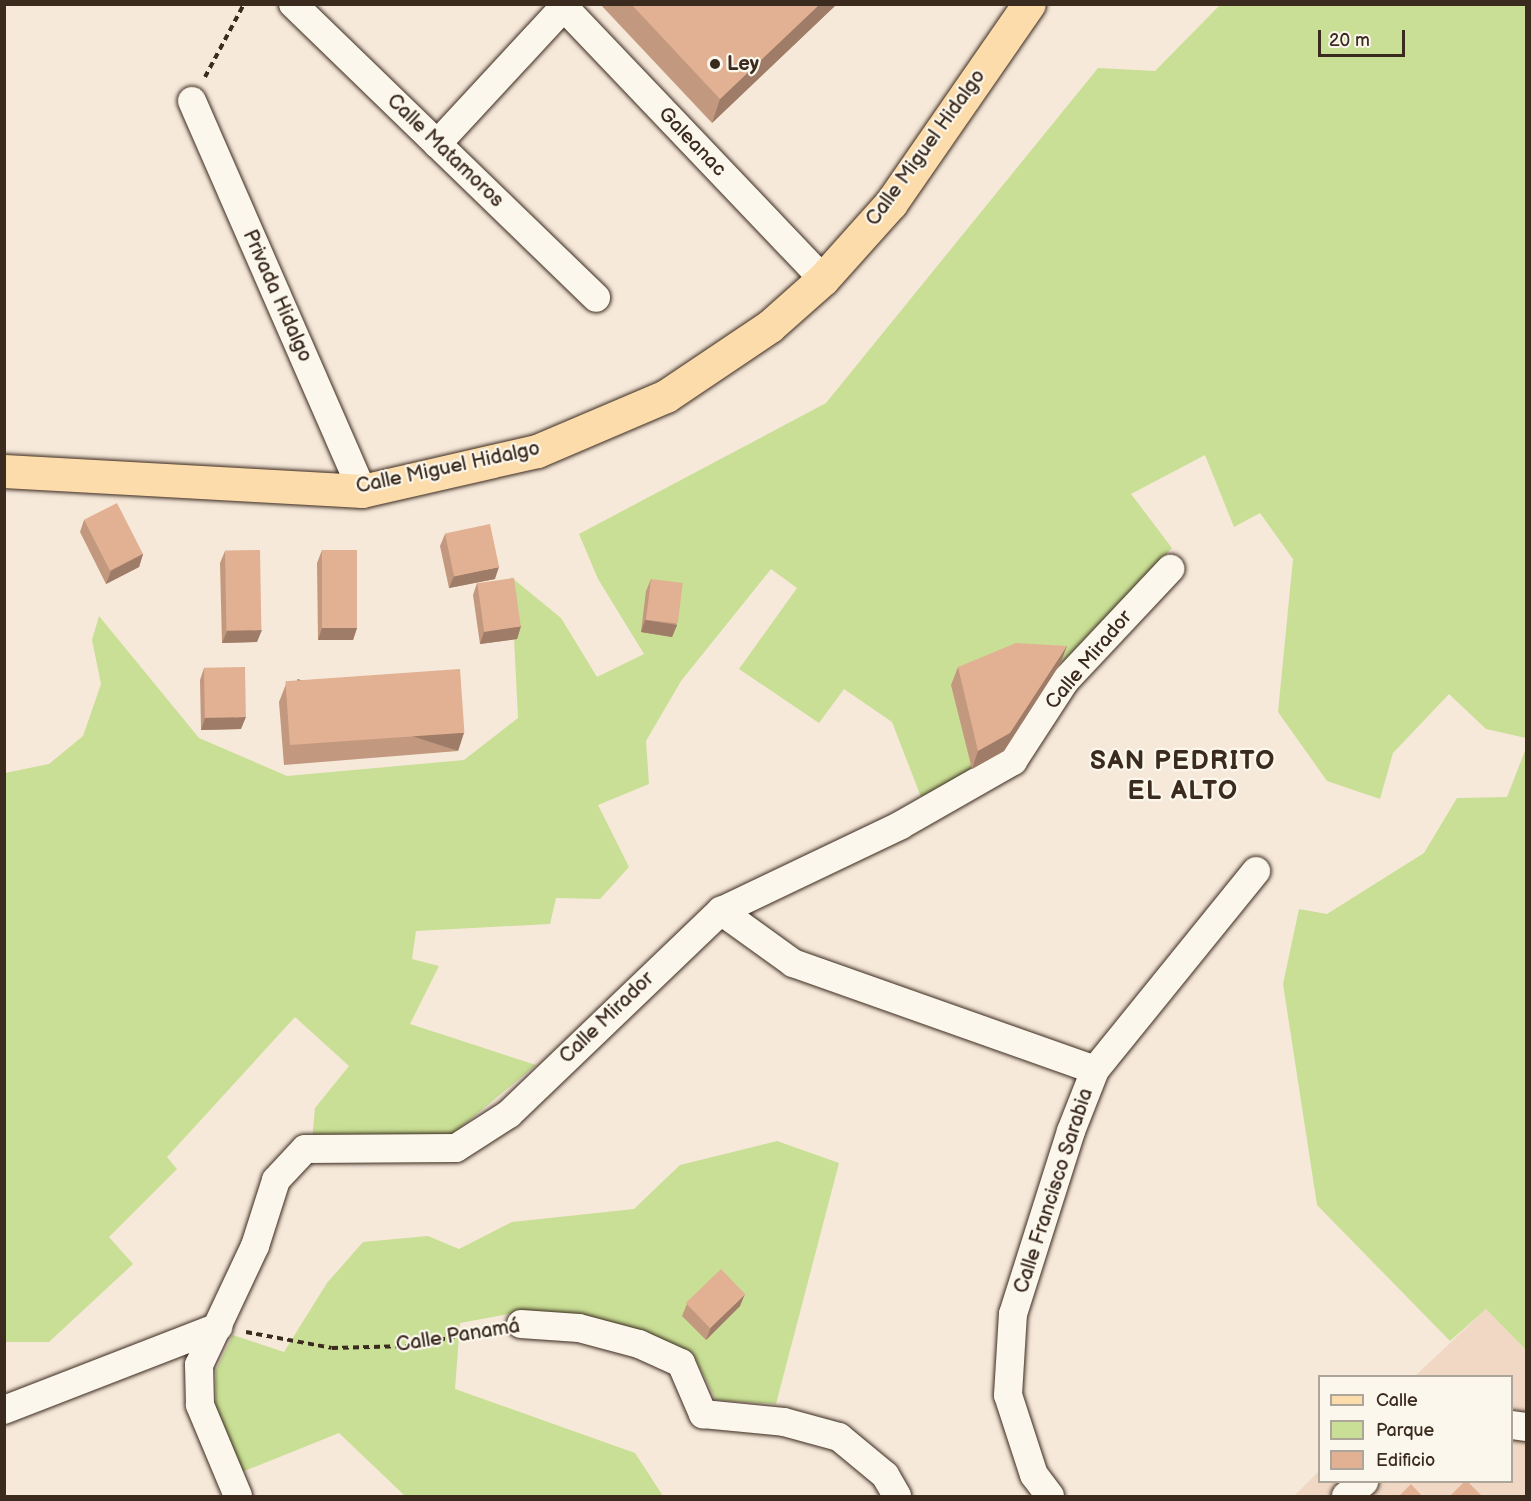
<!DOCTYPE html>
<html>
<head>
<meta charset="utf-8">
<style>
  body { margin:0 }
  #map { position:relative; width:1531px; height:1501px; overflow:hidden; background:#f6e9da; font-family:"Balsamiq Sans",sans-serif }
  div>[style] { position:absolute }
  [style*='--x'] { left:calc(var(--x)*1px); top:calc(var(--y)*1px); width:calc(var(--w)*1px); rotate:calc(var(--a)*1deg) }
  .built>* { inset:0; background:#f0d8c5 }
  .green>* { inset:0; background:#c9df95 }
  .path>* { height:4px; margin-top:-2px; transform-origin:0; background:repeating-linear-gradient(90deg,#3b2a1e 0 6px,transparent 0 10.5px) }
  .roads { filter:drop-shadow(0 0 2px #3b2a1e) drop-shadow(0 0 2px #3b2a1e) }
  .minor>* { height:28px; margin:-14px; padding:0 14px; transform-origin:14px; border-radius:14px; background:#fbf7ec }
  .major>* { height:33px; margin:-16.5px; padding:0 16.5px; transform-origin:16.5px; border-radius:16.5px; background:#fddcac }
  .wall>* { inset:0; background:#c2987e }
  .shaded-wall>* { inset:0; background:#9e7c67; transform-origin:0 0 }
  .building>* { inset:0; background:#e2b193; transform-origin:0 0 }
  .dots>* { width:16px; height:16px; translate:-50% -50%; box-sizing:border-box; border:3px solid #fbf7ec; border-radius:50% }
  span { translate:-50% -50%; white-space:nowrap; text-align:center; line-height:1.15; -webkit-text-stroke:4.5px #fbf7ec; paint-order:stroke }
  .poi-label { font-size:20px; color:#3b2a1e; font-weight:700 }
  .left { translate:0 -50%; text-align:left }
  .street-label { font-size:20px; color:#3b2a1e }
  .district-label { font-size:26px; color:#3b2a1e; font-weight:700; letter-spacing:1.5px }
  .frame { position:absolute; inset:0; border:6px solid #3b2a1e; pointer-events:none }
  .legend { position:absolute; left:1318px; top:1375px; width:195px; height:108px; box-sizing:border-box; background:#fbf7ec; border:2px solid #aea59a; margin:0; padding:8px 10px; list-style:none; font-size:18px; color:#3b2a1e }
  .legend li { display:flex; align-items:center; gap:12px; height:30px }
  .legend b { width:30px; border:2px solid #aea59a }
  .scale { position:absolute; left:1318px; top:30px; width:87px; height:27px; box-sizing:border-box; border:3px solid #3b2a1e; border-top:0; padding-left:8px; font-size:18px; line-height:21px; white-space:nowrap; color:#3b2a1e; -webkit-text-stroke:4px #fbf7ec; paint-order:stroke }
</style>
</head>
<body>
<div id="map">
  <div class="built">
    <div style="clip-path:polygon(1486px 1309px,1526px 1350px,1526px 1496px,1294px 1496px,1319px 1471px,1320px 1482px,1512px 1482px,1512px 1376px,1415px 1376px)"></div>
  </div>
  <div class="green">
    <div style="clip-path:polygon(1220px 5px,1526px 5px,1526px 738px,1486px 729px,1449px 694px,1393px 753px,1380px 799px,1327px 781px,1278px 712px,1293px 559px,1260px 513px,1234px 527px,1205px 455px,1131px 494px,1172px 548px,1060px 664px,1010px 661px,972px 769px,921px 797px,892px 722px,844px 689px,819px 723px,739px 669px,797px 588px,771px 569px,681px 681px,646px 741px,649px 784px,598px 805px,629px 867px,600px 899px,556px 898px,550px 924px,416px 931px,412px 959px,439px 966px,410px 1024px,536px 1065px,449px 1137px,312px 1141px,315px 1108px,349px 1066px,295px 1017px,167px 1157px,177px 1169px,109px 1237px,133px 1264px,49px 1342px,5px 1342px,5px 773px,49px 764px,83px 736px,101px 684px,92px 640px,99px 616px,199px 738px,287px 776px,464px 760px,518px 718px,511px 577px,561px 618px,597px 677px,644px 654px,598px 579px,579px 534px,826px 403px,1098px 68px,1155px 71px)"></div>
    <div style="clip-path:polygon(1526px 748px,1526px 1350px,1486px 1309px,1450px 1341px,1317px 1205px,1283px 984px,1299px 909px,1327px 914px,1424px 853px,1457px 798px,1507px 797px)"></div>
    <div style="clip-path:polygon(777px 1141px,839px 1163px,776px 1404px,716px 1400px,693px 1354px,642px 1330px,520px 1312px,460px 1323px,455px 1389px,635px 1453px,663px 1496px,405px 1496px,339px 1433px,242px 1472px,216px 1410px,216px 1370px,233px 1335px,284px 1352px,327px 1283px,363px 1242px,428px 1236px,459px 1249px,512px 1222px,634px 1209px,680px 1165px)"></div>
  </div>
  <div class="path">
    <div style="--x:205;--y:77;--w:83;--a:-61.9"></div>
    <div style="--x:246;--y:1332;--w:87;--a:10.5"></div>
    <div style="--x:332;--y:1348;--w:76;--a:-1.5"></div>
    <div style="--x:408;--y:1346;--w:88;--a:-11.2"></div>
  </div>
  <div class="roads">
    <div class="minor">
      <div style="--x:293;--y:4;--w:422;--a:44.1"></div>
      <div style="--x:561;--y:4;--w:380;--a:46.4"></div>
      <div style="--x:192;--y:101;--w:425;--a:66.4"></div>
      <div style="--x:437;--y:144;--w:187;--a:-47.2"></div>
      <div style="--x:721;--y:911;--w:89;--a:35.8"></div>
      <div style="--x:793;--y:963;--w:320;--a:19.5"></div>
      <div style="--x:521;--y:1324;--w:58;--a:3.9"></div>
      <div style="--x:579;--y:1328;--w:62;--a:14.9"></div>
      <div style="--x:639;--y:1344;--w:46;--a:24.3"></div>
      <div style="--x:681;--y:1363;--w:56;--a:66.7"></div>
      <div style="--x:703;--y:1414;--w:81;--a:5.6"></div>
      <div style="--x:784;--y:1422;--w:57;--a:15.3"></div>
      <div style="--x:839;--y:1437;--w:60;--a:39.6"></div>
      <div style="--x:885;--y:1475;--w:24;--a:60"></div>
      <div style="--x:4;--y:1410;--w:230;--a:-21.2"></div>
      <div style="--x:1512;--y:1425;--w:14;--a:8"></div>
      <div style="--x:238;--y:1496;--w:99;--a:-112.7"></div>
      <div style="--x:200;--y:1405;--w:40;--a:-91.4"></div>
      <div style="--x:199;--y:1365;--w:132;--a:-64.8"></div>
      <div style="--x:255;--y:1246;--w:69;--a:-72.3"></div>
      <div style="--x:276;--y:1180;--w:42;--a:-46.9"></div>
      <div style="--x:305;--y:1149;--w:151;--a:-0.4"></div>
      <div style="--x:456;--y:1148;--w:63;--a:-32.7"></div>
      <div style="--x:509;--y:1114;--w:294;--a:-43.8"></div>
      <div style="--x:721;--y:911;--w:199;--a:-25.5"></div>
      <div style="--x:901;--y:825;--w:129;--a:-29.7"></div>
      <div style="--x:1013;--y:761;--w:95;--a:-57"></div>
      <div style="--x:1065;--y:681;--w:154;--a:-46.8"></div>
      <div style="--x:1050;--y:1496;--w:26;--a:-127"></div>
      <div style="--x:1034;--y:1475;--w:84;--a:-108"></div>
      <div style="--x:1008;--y:1395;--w:81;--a:-86.5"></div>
      <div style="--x:1013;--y:1314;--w:192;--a:-72.4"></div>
      <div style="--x:1071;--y:1131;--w:66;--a:-68.5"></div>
      <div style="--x:1095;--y:1070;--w:256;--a:-51"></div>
      <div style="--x:1346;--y:1496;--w:23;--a:-38"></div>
    </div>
    <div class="major">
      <div style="--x:4;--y:471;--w:359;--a:3.2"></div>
      <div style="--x:362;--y:491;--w:180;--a:-12.9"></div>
      <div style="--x:537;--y:451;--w:140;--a:-23.1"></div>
      <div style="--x:666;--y:396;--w:125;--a:-33.9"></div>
      <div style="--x:770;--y:326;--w:71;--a:-41.6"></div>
      <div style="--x:823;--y:279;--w:102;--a:-48.2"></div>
      <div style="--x:891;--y:203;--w:242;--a:-55.3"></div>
    </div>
  </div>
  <div class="wall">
    <div style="clip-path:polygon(600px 4px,837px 4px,712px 123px)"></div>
    <div style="clip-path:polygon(84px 520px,143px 554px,139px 567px,106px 584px,80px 532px)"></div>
    <div style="clip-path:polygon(445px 534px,495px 579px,449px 588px,440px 546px)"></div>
    <div style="clip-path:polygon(322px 550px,357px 628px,353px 640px,318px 640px,317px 563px)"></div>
    <div style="clip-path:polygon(225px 551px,257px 642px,222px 643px,220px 563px)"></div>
    <div style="clip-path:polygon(651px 579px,677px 625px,672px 637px,641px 632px,646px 591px)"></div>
    <div style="clip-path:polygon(477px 583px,521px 626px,517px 639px,480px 644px,473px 595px)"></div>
    <div style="clip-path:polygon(1067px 646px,1060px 664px,1004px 751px,972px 769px,951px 685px,958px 667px)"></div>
    <div style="clip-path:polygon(204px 668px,241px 729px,201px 730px,200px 680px)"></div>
    <div style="clip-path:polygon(286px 684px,458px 751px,284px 765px,279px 702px)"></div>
    <div style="clip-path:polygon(687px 1304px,740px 1306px,706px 1340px,682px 1316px)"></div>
  </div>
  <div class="shaded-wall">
    <div style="clip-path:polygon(820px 4px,837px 4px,712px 123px,720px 99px)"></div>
    <div style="clip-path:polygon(143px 554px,139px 567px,106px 584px,111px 571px)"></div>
    <div style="clip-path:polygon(499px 567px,495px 579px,449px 588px,454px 576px)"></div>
    <div style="clip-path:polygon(645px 620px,677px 625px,672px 637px,641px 632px)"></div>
    <div style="clip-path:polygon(521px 626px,517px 639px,480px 644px,484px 632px)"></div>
    <div style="clip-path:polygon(322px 628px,357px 628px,353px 640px,318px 640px)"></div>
    <div style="clip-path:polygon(262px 630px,257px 642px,222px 643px,227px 631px)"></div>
    <div style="clip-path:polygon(1067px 646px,1060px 664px,1004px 751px,972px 769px,978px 751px)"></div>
    <div style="clip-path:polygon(246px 717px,241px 729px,201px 730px,205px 718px)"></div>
    <div style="left:464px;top:733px;width:19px;height:175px;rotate:108deg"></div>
    <div style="clip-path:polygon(745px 1294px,740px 1306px,706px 1340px,711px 1327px)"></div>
  </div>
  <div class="building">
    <div style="clip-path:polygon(631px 4px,820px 4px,720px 99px)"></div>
    <div style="left:117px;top:503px;width:57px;height:37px;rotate:63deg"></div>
    <div style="left:490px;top:524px;width:44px;height:46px;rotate:78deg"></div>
    <div style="left:260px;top:550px;width:80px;height:35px;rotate:89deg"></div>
    <div style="left:322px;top:550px;width:35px;height:78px"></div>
    <div style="left:514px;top:578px;width:49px;height:37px;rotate:82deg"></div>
    <div style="left:651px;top:579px;width:32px;height:41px;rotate:7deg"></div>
    <div style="clip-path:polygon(1016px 643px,1067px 646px,1010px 733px,978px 751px,958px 667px)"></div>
    <div style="left:245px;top:667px;width:50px;height:41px;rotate:89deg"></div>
    <div style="left:460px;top:669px;width:64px;height:175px;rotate:86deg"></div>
    <div style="left:721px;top:1269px;width:35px;height:49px;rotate:46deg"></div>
    <div style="clip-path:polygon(1464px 1482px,1468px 1482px,1483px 1497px,1449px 1497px)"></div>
    <div style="clip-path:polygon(1411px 1484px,1423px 1497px,1398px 1497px)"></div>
  </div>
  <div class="dots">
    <div style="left:715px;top:64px;background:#3b2a1e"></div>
  </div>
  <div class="poi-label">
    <span class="left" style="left:727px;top:64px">Ley</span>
  </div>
  <div class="street-label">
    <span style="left:692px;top:142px;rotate:46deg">Galeanac</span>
    <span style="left:926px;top:148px;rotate:-54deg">Calle Miguel Hidalgo</span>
    <span style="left:445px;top:151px;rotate:44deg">Calle Matamoros</span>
    <span style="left:277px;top:296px;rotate:66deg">Privada Hidalgo</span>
    <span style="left:448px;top:468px;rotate:-12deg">Calle Miguel Hidalgo</span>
    <span style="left:1089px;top:660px;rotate:-50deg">Calle Mirador</span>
    <span style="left:607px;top:1018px;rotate:-44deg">Calle Mirador</span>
    <span style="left:1054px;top:1191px;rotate:-72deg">Calle Francisco Sarabia</span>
    <span style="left:458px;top:1336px;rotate:-9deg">Calle Panamá</span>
  </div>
  <div class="district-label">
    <span style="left:1183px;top:777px">SAN PEDRITO<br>EL ALTO</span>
  </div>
  <div class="frame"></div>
  <ul class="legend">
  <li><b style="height:8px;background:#fddcac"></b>Calle</li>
  <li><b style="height:16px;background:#c9df95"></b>Parque</li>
  <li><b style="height:16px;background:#e2b193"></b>Edificio</li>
  </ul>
  <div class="scale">20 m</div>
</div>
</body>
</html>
